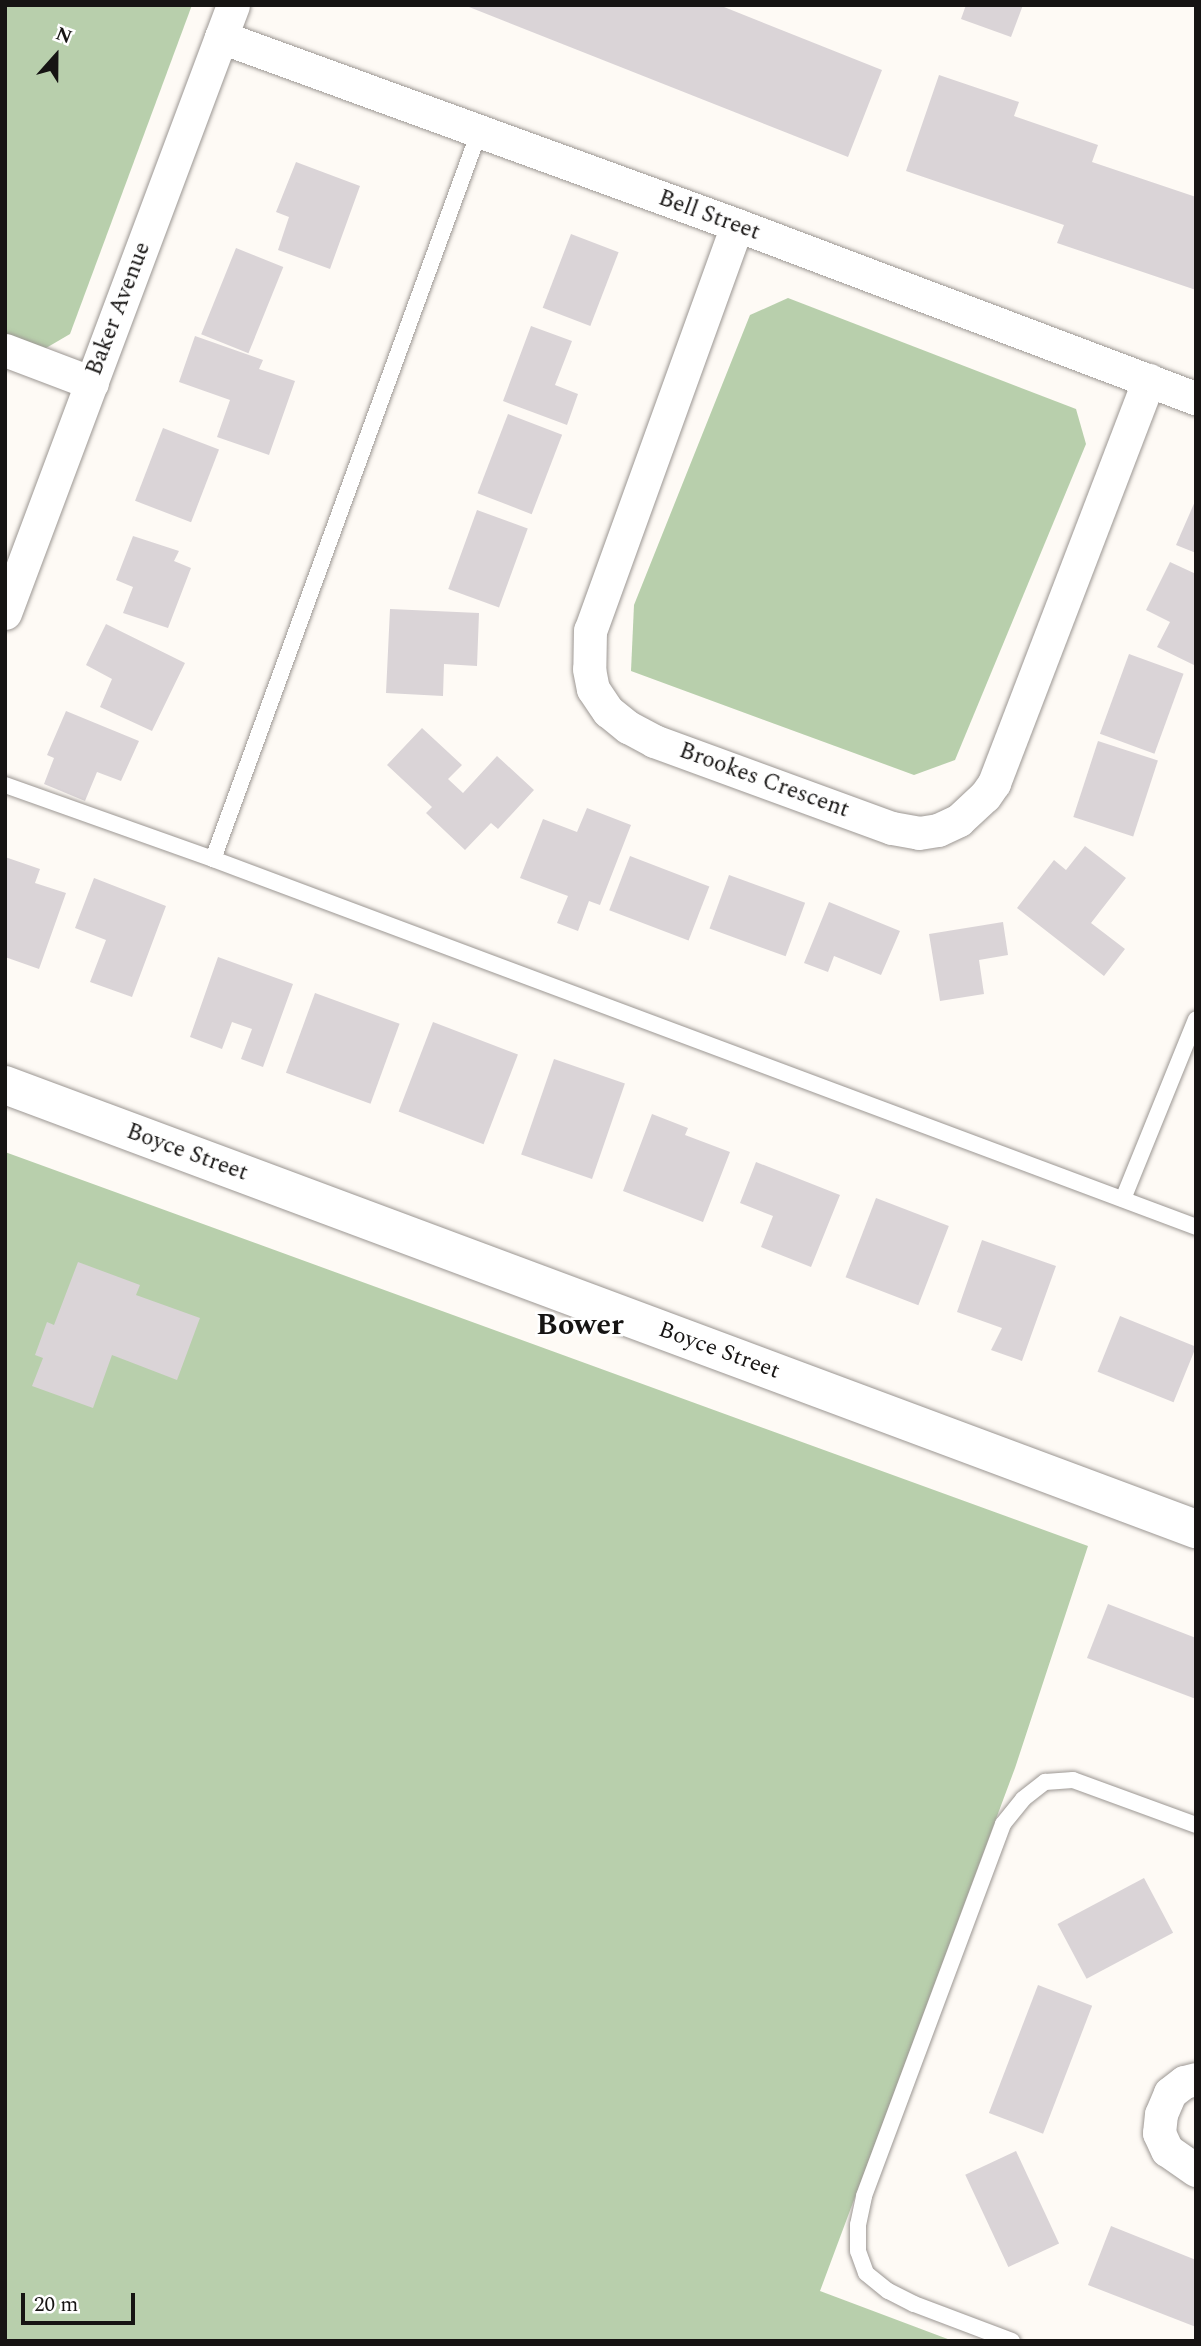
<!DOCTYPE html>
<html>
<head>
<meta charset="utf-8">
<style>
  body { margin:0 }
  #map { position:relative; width:1201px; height:2346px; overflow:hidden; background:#fefaf5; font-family:Spectral,serif }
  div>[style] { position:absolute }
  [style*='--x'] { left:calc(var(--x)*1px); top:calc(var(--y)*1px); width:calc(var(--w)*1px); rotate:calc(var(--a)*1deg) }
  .green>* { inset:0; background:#b8cfac }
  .building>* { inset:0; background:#dad4d7; transform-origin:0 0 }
  .roads { filter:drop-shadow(0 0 2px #9c9793) drop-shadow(0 0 2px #9c9793) }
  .lane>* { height:16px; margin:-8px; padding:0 8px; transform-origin:8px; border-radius:8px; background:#fff }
  .street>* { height:33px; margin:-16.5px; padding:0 16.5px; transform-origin:16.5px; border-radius:16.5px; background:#fff }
  .secondary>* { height:38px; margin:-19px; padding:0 19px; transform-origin:19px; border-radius:19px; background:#fff }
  span { translate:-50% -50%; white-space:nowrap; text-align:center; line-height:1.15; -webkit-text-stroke:5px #fff; paint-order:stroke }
  .street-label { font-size:23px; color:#161413 }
  .district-label { font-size:30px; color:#161413; font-weight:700 }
  .frame { position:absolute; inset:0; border:7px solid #161413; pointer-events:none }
  .north { position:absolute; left:21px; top:21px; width:70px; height:70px; -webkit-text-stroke:5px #fff; paint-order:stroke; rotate:21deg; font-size:19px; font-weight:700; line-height:28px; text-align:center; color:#161413 }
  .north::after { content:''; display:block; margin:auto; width:24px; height:32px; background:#161413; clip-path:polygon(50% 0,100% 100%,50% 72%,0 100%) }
  .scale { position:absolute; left:21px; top:2293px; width:114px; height:32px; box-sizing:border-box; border:4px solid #161413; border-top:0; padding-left:9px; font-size:21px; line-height:24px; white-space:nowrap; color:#161413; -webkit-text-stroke:5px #fff; paint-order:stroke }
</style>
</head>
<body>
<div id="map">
  <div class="green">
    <div style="clip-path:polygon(5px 5px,192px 5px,70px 334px,29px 358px,5px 349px)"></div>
    <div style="clip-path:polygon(788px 298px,1076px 409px,1086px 444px,955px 760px,914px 775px,631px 671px,634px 605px,750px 315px)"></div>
    <div style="clip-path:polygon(5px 1152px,1088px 1546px,1015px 1768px,820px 2291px,953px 2341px,5px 2341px)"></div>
  </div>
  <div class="building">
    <div style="clip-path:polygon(464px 5px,719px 5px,882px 70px,848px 157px)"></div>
    <div style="clip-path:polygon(966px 5px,1023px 5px,1011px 37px,961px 19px)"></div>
    <div style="clip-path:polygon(939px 75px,1019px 102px,1014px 116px,1098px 145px,1092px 162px,1196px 197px,1196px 290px,1057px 243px,1064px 225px,906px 171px)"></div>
    <div style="clip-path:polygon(296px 162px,360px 186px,330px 269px,278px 250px,289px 217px,276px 212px)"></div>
    <div style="left:571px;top:234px;width:51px;height:79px;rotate:21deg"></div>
    <div style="left:236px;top:248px;width:51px;height:93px;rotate:22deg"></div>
    <div style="clip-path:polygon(531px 326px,572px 341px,555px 385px,578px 394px,567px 425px,503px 401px)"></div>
    <div style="clip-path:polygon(195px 336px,263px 360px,259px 369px,295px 381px,269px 455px,217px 437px,230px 400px,179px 382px)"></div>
    <div style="left:508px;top:414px;width:58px;height:85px;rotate:21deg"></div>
    <div style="left:163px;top:428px;width:60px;height:78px;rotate:21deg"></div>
    <div style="clip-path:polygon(1196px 499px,1196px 553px,1176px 545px)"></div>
    <div style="left:477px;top:510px;width:54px;height:84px;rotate:20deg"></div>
    <div style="clip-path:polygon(133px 536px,179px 551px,174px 561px,191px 568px,168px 628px,123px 613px,133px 587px,116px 580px)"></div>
    <div style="clip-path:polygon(1170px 562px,1196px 574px,1196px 666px,1157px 647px,1170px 622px,1146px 610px)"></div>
    <div style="clip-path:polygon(390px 609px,479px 613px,477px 666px,444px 664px,443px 696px,386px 693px)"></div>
    <div style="clip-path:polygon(106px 624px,185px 663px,152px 731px,100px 707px,112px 679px,86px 665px)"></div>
    <div style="left:1129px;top:654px;width:58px;height:85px;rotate:20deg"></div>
    <div style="clip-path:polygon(66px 711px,139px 741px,121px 781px,97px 772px,85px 801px,44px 784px,54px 758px,47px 755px)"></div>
    <div style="clip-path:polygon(422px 728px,462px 765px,448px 779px,463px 793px,497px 756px,534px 790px,498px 829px,491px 823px,465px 850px,426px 813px,432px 807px,387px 765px)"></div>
    <div style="left:1098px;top:741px;width:63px;height:80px;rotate:18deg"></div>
    <div style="clip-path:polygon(587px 808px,631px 825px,600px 905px,589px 901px,578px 931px,557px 923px,568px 896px,520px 878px,543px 819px,577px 832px)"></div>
    <div style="clip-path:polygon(1085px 846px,1126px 878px,1091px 923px,1125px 949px,1104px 976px,1017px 908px,1054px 860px,1066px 870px)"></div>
    <div style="left:630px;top:856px;width:85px;height:58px;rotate:21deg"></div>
    <div style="clip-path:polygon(5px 857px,40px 869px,35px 883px,66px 893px,39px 969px,5px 957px)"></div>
    <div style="left:729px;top:875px;width:81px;height:57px;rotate:20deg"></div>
    <div style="clip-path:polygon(94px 878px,166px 906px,132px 997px,90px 982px,106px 940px,75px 928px)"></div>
    <div style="clip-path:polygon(829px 902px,900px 931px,881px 975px,834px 956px,828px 972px,804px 963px)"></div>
    <div style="clip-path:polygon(1003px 922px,1008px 955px,979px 960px,984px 994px,940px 1001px,929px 934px)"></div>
    <div style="clip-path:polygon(218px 957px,293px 984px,263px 1067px,241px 1059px,252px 1029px,232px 1022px,222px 1049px,190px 1037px)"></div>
    <div style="left:315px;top:993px;width:90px;height:85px;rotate:20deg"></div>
    <div style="left:433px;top:1022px;width:91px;height:96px;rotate:21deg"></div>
    <div style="left:554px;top:1059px;width:75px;height:101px;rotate:19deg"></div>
    <div style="clip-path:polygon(652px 1114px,688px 1128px,685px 1135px,730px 1152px,703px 1222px,623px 1191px)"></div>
    <div style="clip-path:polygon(756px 1162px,840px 1195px,811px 1267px,761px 1247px,773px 1216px,740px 1203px)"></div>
    <div style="left:876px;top:1198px;width:78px;height:85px;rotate:21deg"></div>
    <div style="clip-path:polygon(982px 1240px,1056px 1266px,1022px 1361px,991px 1350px,1002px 1328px,957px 1312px)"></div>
    <div style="clip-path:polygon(78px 1262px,140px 1285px,136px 1295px,200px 1318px,177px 1380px,112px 1355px,93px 1408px,32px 1386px,43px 1358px,35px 1355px,47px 1322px,54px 1325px)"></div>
    <div style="left:1120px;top:1316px;width:82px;height:60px;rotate:22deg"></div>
    <div style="clip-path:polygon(1108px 1604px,1196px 1638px,1196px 1699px,1087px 1658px)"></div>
    <div style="left:1144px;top:1878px;width:62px;height:98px;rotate:62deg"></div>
    <div style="left:1038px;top:1985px;width:58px;height:137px;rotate:21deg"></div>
    <div style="left:1016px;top:2151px;width:102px;height:56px;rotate:65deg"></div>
    <div style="clip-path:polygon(1111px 2226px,1196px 2260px,1196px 2327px,1088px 2285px)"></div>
  </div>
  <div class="roads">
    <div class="lane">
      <div style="--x:5;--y:785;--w:221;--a:19.6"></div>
      <div style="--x:213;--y:859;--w:1050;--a:20.52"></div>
      <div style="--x:213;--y:859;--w:774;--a:-69.9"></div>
      <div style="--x:1123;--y:1199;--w:194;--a:-67.9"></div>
      <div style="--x:1012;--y:2341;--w:105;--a:-159.3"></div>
      <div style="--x:914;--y:2304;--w:29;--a:-153"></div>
      <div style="--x:888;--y:2291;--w:28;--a:-141"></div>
      <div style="--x:866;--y:2273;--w:23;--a:-110"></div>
      <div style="--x:858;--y:2251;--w:26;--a:-90"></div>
      <div style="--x:858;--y:2225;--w:30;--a:-78"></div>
      <div style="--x:864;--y:2196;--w:397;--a:-69.5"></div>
      <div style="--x:1003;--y:1824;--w:32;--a:-51"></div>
      <div style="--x:1023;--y:1799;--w:28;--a:-38"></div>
      <div style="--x:1045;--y:1782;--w:28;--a:-4"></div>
      <div style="--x:1073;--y:1780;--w:131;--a:20.1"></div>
    </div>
    <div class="street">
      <div style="--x:221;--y:37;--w:549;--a:20.02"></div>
      <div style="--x:737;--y:225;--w:491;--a:20.7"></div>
      <div style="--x:737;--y:225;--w:431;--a:109.9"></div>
      <div style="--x:590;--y:630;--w:39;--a:91"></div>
      <div style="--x:589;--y:669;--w:20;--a:79"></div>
      <div style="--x:593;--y:689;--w:27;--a:56"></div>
      <div style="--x:608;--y:711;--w:26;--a:39"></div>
      <div style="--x:628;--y:727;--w:30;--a:28"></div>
      <div style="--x:654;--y:741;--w:253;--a:20.1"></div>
      <div style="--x:892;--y:828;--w:27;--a:10"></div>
      <div style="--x:919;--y:833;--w:19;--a:-9"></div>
      <div style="--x:938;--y:830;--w:23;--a:-25"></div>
      <div style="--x:959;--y:820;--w:35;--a:-43"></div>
      <div style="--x:985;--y:796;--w:16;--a:-55"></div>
      <div style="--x:994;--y:783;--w:432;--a:-69"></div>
      <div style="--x:5;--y:350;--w:93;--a:20.8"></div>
      <div style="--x:5;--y:613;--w:649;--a:-69.44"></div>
      <div style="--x:1196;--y:2079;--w:12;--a:166"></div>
      <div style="--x:1184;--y:2082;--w:18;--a:142"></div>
      <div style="--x:1170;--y:2093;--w:23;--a:113"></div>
      <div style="--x:1161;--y:2114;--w:19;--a:96"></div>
      <div style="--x:1159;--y:2133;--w:19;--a:65"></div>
      <div style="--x:1167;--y:2150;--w:35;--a:35"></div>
    </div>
    <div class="secondary">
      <div style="--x:5;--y:1085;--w:1271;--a:20.45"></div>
    </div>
  </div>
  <div class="street-label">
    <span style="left:709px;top:216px;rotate:20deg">Bell Street</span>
    <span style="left:119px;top:309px;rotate:-69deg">Baker Avenue</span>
    <span style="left:764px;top:781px;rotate:20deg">Brookes Crescent</span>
    <span style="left:187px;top:1153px;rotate:20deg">Boyce Street</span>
    <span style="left:719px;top:1351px;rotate:20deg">Boyce Street</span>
  </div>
  <div class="district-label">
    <span style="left:580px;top:1325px">Bower</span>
  </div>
  <div class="frame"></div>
  <div class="north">N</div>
  <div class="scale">20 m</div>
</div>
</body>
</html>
